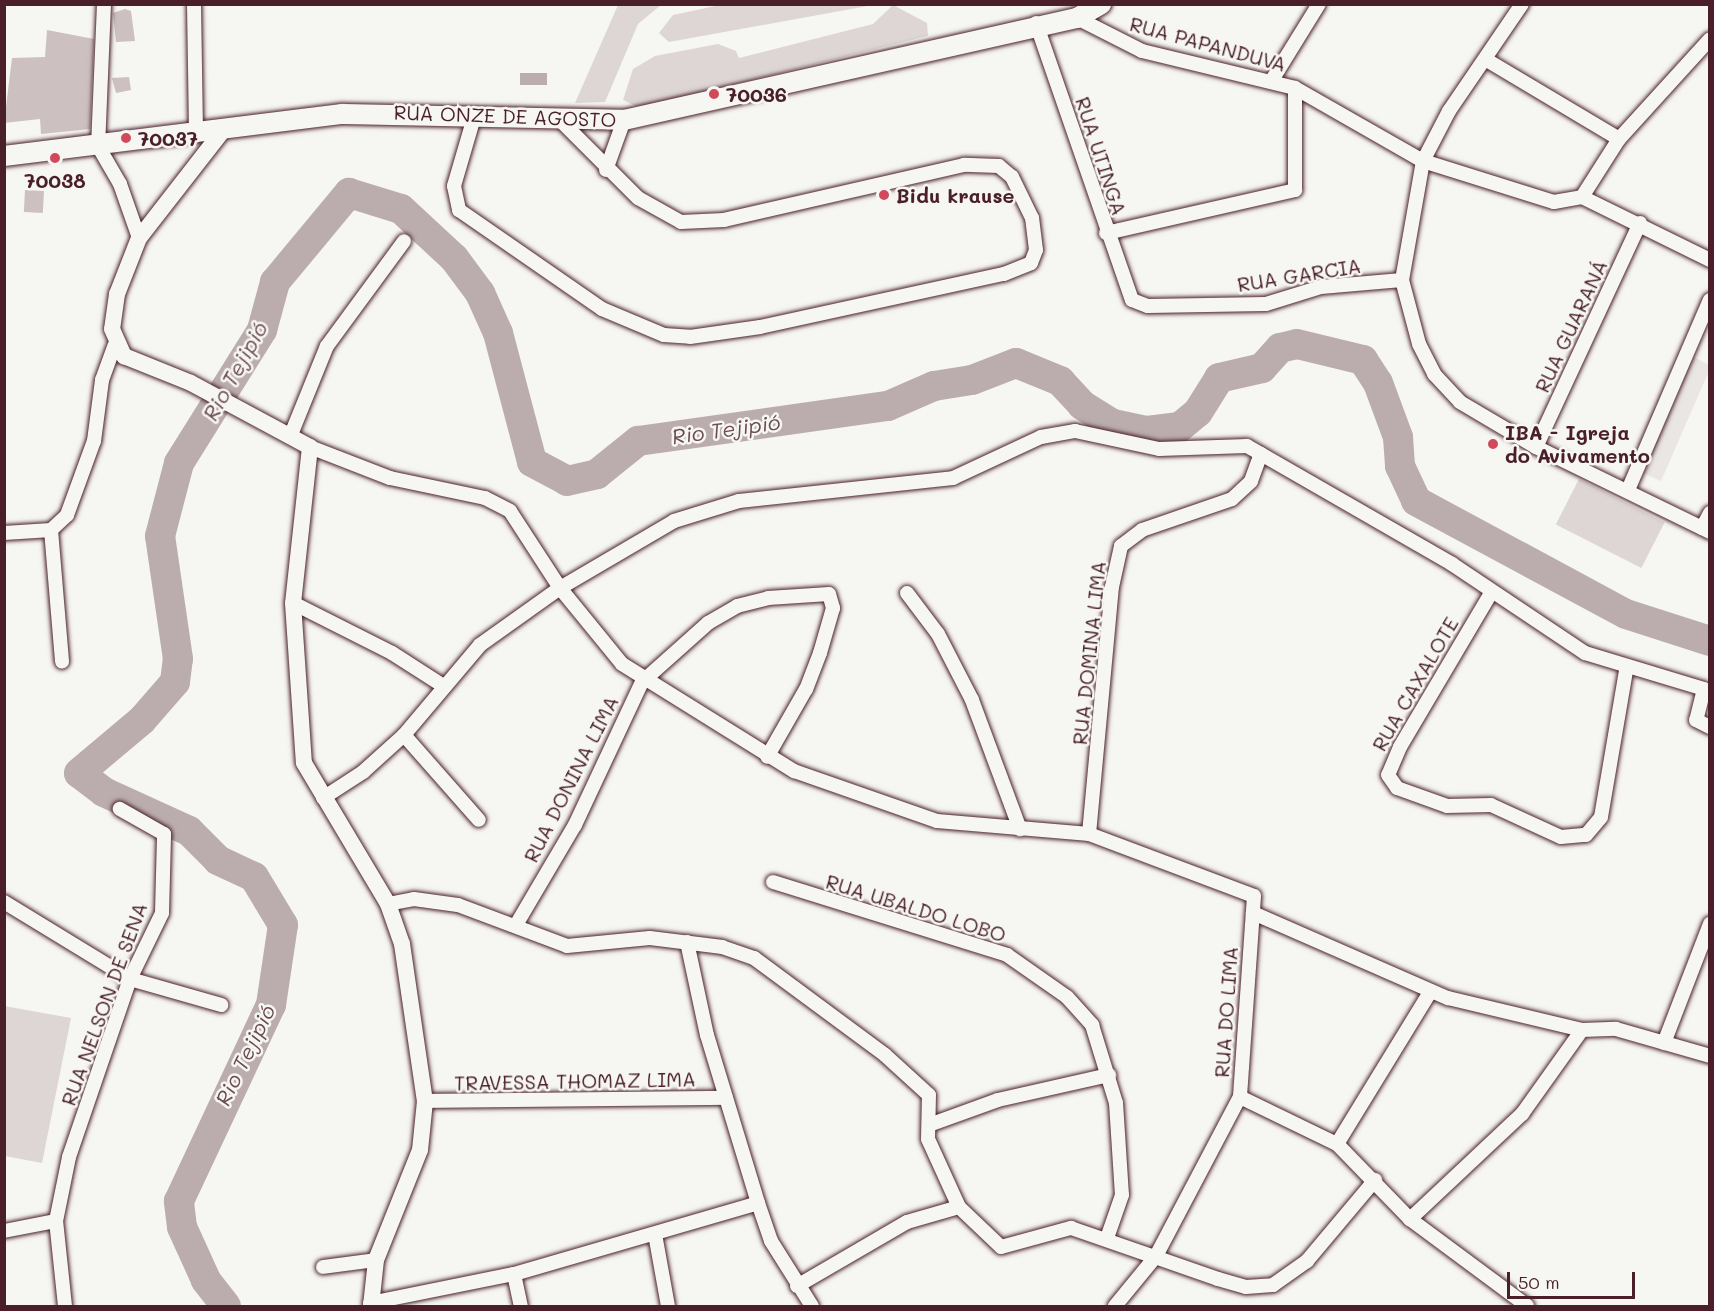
<!DOCTYPE html>
<html>
<head>
<meta charset="utf-8">
<style>
  body { margin:0 }
  #map { position:relative; width:1714px; height:1311px; overflow:hidden; background:#f6f6f2; font-family:Mali,sans-serif }
  div>[style] { position:absolute }
  [style*='--x'] { left:calc(var(--x)*1px); top:calc(var(--y)*1px); width:calc(var(--w)*1px); rotate:calc(var(--a)*1deg) }
  .built>* { inset:0; background:#e9e6e3 }
  .green>* { inset:0; background:#ddd6d5; transform-origin:0 0 }
  .water>* { inset:0; background:#bbadae; transform-origin:0 0 }
  .river>* { height:30px; margin:-15px; padding:0 15px; transform-origin:15px; border-radius:15px; background:#bbadae }
  .building>* { inset:0; background:#ccc1c0; transform-origin:0 0 }
  .roads { filter:drop-shadow(0 0 2px #4a1f2b) drop-shadow(0 0 2px #4a1f2b) }
  .minor>* { height:14px; margin:-7px; padding:0 7px; transform-origin:7px; border-radius:7px; background:#f6f6f2 }
  .tertiary>* { height:16px; margin:-8px; padding:0 8px; transform-origin:8px; border-radius:8px; background:#f6f6f2 }
  .secondary>* { height:20px; margin:-10px; padding:0 10px; transform-origin:10px; border-radius:10px; background:#f6f6f2 }
  .dots>* { width:16px; height:16px; translate:-50% -50%; box-sizing:border-box; border:3px solid #f6f6f2; border-radius:50% }
  span { translate:-50% -50%; white-space:nowrap; text-align:center; line-height:1.15; -webkit-text-stroke:5px #f6f6f2; paint-order:stroke }
  .street-label { font-size:20px; color:#4a1f2b }
  .poi-label { font-size:20px; color:#4a1f2b; font-weight:700 }
  .left { translate:0 -50%; text-align:left }
  .water-label { font-size:21px; color:#6c4a52; font-style:italic }
  .frame { position:absolute; inset:0; border:6px solid #4a1f2b; pointer-events:none }
  .scale { position:absolute; left:1507px; top:1272px; width:128px; height:27px; box-sizing:border-box; border:3px solid #4a1f2b; border-top:0; padding-left:8px; font-size:18px; line-height:21px; white-space:nowrap; color:#4a1f2b; -webkit-text-stroke:4px #f6f6f2; paint-order:stroke }
</style>
</head>
<body>
<div id="map">
  <div class="built">
    <div style="clip-path:polygon(1694px 357px,1709px 365px,1709px 371px,1661px 481px,1643px 473px)"></div>
  </div>
  <div class="green">
    <div style="clip-path:polygon(618px 5px,661px 5px,638px 24px,605px 102px,575px 103px)"></div>
    <div style="clip-path:polygon(720px 5px,720px 4px,873px 5px,669px 42px,659px 33px,673px 15px)"></div>
    <div style="clip-path:polygon(893px 5px,927px 23px,928px 36px,654px 104px,636px 106px,623px 100px,633px 69px,655px 56px,718px 44px,736px 51px,739px 58px,873px 24px)"></div>
    <div style="left:1579px;top:479px;width:96px;height:51px;rotate:27deg"></div>
    <div style="clip-path:polygon(4px 1006px,71px 1018px,42px 1163px,5px 1156px)"></div>
  </div>
  <div class="water">
    <div style="left:520px;top:73px;width:27px;height:12px"></div>
  </div>
  <div class="river">
    <div style="--x:226;--y:1306;--w:33;--a:-128"></div>
    <div style="--x:206;--y:1280;--w:58;--a:-114.4"></div>
    <div style="--x:182;--y:1227;--w:26;--a:-97"></div>
    <div style="--x:179;--y:1201;--w:217;--a:-64.9"></div>
    <div style="--x:271;--y:1005;--w:81;--a:-81.5"></div>
    <div style="--x:283;--y:925;--w:56;--a:-121.1"></div>
    <div style="--x:254;--y:877;--w:40;--a:-155"></div>
    <div style="--x:218;--y:860;--w:41;--a:-135"></div>
    <div style="--x:189;--y:831;--w:94;--a:-155.4"></div>
    <div style="--x:104;--y:792;--w:31;--a:-143"></div>
    <div style="--x:79;--y:773;--w:82;--a:-40.1"></div>
    <div style="--x:142;--y:720;--w:50;--a:-49"></div>
    <div style="--x:175;--y:682;--w:23;--a:-83"></div>
    <div style="--x:178;--y:659;--w:124;--a:-98.3"></div>
    <div style="--x:160;--y:536;--w:75;--a:-75.4"></div>
    <div style="--x:179;--y:463;--w:157;--a:-58"></div>
    <div style="--x:262;--y:330;--w:50;--a:-74.8"></div>
    <div style="--x:275;--y:282;--w:116;--a:-50.3"></div>
    <div style="--x:349;--y:193;--w:54;--a:17.1"></div>
    <div style="--x:401;--y:209;--w:72;--a:42.8"></div>
    <div style="--x:454;--y:258;--w:44;--a:53.4"></div>
    <div style="--x:480;--y:293;--w:44;--a:65.8"></div>
    <div style="--x:498;--y:333;--w:133;--a:75.2"></div>
    <div style="--x:532;--y:462;--w:40;--a:28"></div>
    <div style="--x:567;--y:481;--w:31;--a:-13"></div>
    <div style="--x:597;--y:474;--w:53;--a:-38.8"></div>
    <div style="--x:638;--y:441;--w:252;--a:-8"></div>
    <div style="--x:888;--y:406;--w:50;--a:-23.5"></div>
    <div style="--x:934;--y:386;--w:38;--a:-9"></div>
    <div style="--x:972;--y:380;--w:47;--a:-21.1"></div>
    <div style="--x:1016;--y:363;--w:48;--a:22.2"></div>
    <div style="--x:1060;--y:381;--w:33;--a:47"></div>
    <div style="--x:1082;--y:405;--w:36;--a:32"></div>
    <div style="--x:1113;--y:424;--w:35;--a:12"></div>
    <div style="--x:1147;--y:431;--w:33;--a:-7"></div>
    <div style="--x:1180;--y:427;--w:23;--a:-40"></div>
    <div style="--x:1198;--y:412;--w:40;--a:-58"></div>
    <div style="--x:1219;--y:378;--w:44;--a:-13.1"></div>
    <div style="--x:1262;--y:368;--w:27;--a:-48"></div>
    <div style="--x:1280;--y:348;--w:17;--a:-13"></div>
    <div style="--x:1297;--y:344;--w:68;--a:13.6"></div>
    <div style="--x:1363;--y:360;--w:27;--a:57"></div>
    <div style="--x:1378;--y:383;--w:58;--a:69.7"></div>
    <div style="--x:1398;--y:437;--w:29;--a:86"></div>
    <div style="--x:1400;--y:466;--w:38;--a:65"></div>
    <div style="--x:1416;--y:501;--w:238;--a:28.3"></div>
    <div style="--x:1626;--y:614;--w:88;--a:17.8"></div>
  </div>
  <div class="building">
    <div style="clip-path:polygon(125px 9px,131px 11px,135px 41px,116px 42px,113px 13px)"></div>
    <div style="clip-path:polygon(47px 30px,94px 39px,90px 129px,41px 134px,40px 119px,4px 123px,12px 58px,45px 57px)"></div>
    <div style="clip-path:polygon(129px 77px,131px 90px,116px 93px,112px 78px)"></div>
    <div style="left:25px;top:190px;width:19px;height:22px;rotate:3deg"></div>
  </div>
  <div class="roads">
    <div class="minor">
      <div style="--x:104;--y:4;--w:142;--a:92.4"></div>
      <div style="--x:98;--y:146;--w:44;--a:59.9"></div>
      <div style="--x:120;--y:184;--w:57;--a:70.6"></div>
      <div style="--x:194;--y:4;--w:129;--a:89.1"></div>
      <div style="--x:1522;--y:4;--w:130;--a:124.3"></div>
      <div style="--x:1449;--y:111;--w:56;--a:117.5"></div>
      <div style="--x:1423;--y:161;--w:121;--a:100"></div>
      <div style="--x:1402;--y:280;--w:66;--a:75.1"></div>
      <div style="--x:1419;--y:344;--w:34;--a:63"></div>
      <div style="--x:1434;--y:374;--w:38;--a:47"></div>
      <div style="--x:1460;--y:402;--w:88;--a:30.6"></div>
      <div style="--x:1536;--y:447;--w:194;--a:26"></div>
      <div style="--x:1077;--y:18;--w:73;--a:26.9"></div>
      <div style="--x:1142;--y:51;--w:157;--a:13.6"></div>
      <div style="--x:1295;--y:88;--w:147;--a:29.7"></div>
      <div style="--x:1423;--y:161;--w:137;--a:17.4"></div>
      <div style="--x:1554;--y:202;--w:28;--a:-10"></div>
      <div style="--x:1036;--y:23;--w:293;--a:70.9"></div>
      <div style="--x:1132;--y:300;--w:17;--a:21"></div>
      <div style="--x:1148;--y:306;--w:118;--a:-1"></div>
      <div style="--x:1266;--y:304;--w:58;--a:-17.2"></div>
      <div style="--x:1321;--y:287;--w:81;--a:-4.9"></div>
      <div style="--x:1485;--y:59;--w:156;--a:30.8"></div>
      <div style="--x:1272;--y:80;--w:89;--a:-58.3"></div>
      <div style="--x:475;--y:114;--w:75;--a:106.3"></div>
      <div style="--x:454;--y:186;--w:25;--a:78"></div>
      <div style="--x:459;--y:210;--w:174;--a:34.7"></div>
      <div style="--x:602;--y:309;--w:67;--a:22.8"></div>
      <div style="--x:664;--y:335;--w:26;--a:4"></div>
      <div style="--x:690;--y:337;--w:71;--a:-8.1"></div>
      <div style="--x:760;--y:327;--w:250;--a:-12.3"></div>
      <div style="--x:1004;--y:274;--w:29;--a:-22"></div>
      <div style="--x:1031;--y:263;--w:14;--a:-69"></div>
      <div style="--x:1036;--y:250;--w:32;--a:-97"></div>
      <div style="--x:1032;--y:218;--w:46;--a:-116"></div>
      <div style="--x:1012;--y:177;--w:17;--a:-140"></div>
      <div style="--x:999;--y:166;--w:35;--a:-178"></div>
      <div style="--x:964;--y:165;--w:246;--a:167.1"></div>
      <div style="--x:724;--y:220;--w:43;--a:177.3"></div>
      <div style="--x:681;--y:222;--w:49;--a:-150.8"></div>
      <div style="--x:638;--y:198;--w:112;--a:-135"></div>
      <div style="--x:606;--y:170;--w:53;--a:-70.2"></div>
      <div style="--x:1582;--y:197;--w:69;--a:-57.5"></div>
      <div style="--x:1619;--y:139;--w:135;--a:-47.7"></div>
      <div style="--x:1582;--y:197;--w:143;--a:26.2"></div>
      <div style="--x:1106;--y:233;--w:194;--a:-12.8"></div>
      <div style="--x:1295;--y:190;--w:102;--a:-90"></div>
      <div style="--x:290;--y:437;--w:98;--a:-67.9"></div>
      <div style="--x:327;--y:346;--w:130;--a:-53.7"></div>
      <div style="--x:310;--y:447;--w:86;--a:21.2"></div>
      <div style="--x:390;--y:478;--w:97;--a:11.9"></div>
      <div style="--x:485;--y:498;--w:28;--a:27"></div>
      <div style="--x:510;--y:511;--w:92;--a:57"></div>
      <div style="--x:560;--y:588;--w:98;--a:50.8"></div>
      <div style="--x:622;--y:664;--w:203;--a:31.9"></div>
      <div style="--x:794;--y:771;--w:151;--a:19.3"></div>
      <div style="--x:937;--y:821;--w:153;--a:4.9"></div>
      <div style="--x:1089;--y:834;--w:176;--a:20.6"></div>
      <div style="--x:1254;--y:896;--w:201;--a:94"></div>
      <div style="--x:1240;--y:1097;--w:108;--a:25.9"></div>
      <div style="--x:1337;--y:1144;--w:105;--a:45.8"></div>
      <div style="--x:1410;--y:1219;--w:146;--a:36.6"></div>
      <div style="--x:1536;--y:447;--w:247;--a:-65.1"></div>
      <div style="--x:1628;--y:490;--w:207;--a:-66.7"></div>
      <div style="--x:1702;--y:528;--w:17;--a:-62"></div>
      <div style="--x:51;--y:530;--w:132;--a:85.2"></div>
      <div style="--x:4;--y:533;--w:47;--a:-3.7"></div>
      <div style="--x:51;--y:530;--w:22;--a:-43"></div>
      <div style="--x:67;--y:515;--w:79;--a:-70"></div>
      <div style="--x:94;--y:441;--w:62;--a:-82.5"></div>
      <div style="--x:102;--y:380;--w:37;--a:-70"></div>
      <div style="--x:907;--y:593;--w:51;--a:52.9"></div>
      <div style="--x:938;--y:634;--w:74;--a:62.7"></div>
      <div style="--x:972;--y:700;--w:138;--a:69.6"></div>
      <div style="--x:1491;--y:593;--w:179;--a:120.6"></div>
      <div style="--x:1400;--y:747;--w:30;--a:113"></div>
      <div style="--x:1388;--y:775;--w:16;--a:55"></div>
      <div style="--x:1397;--y:788;--w:53;--a:19.8"></div>
      <div style="--x:1447;--y:806;--w:44;--a:-1.3"></div>
      <div style="--x:1491;--y:805;--w:77;--a:24.6"></div>
      <div style="--x:1561;--y:837;--w:25;--a:-5"></div>
      <div style="--x:1586;--y:835;--w:23;--a:-50"></div>
      <div style="--x:1601;--y:817;--w:149;--a:-80.3"></div>
      <div style="--x:293;--y:603;--w:111;--a:26.8"></div>
      <div style="--x:392;--y:653;--w:59;--a:32.6"></div>
      <div style="--x:404;--y:735;--w:113;--a:48.6"></div>
      <div style="--x:323;--y:798;--w:48;--a:-33"></div>
      <div style="--x:363;--y:772;--w:55;--a:-42.1"></div>
      <div style="--x:404;--y:735;--w:118;--a:-49.8"></div>
      <div style="--x:480;--y:645;--w:98;--a:-35.5"></div>
      <div style="--x:560;--y:588;--w:132;--a:-30.4"></div>
      <div style="--x:674;--y:521;--w:68;--a:-17.1"></div>
      <div style="--x:739;--y:501;--w:215;--a:-6.1"></div>
      <div style="--x:953;--y:478;--w:97;--a:-25"></div>
      <div style="--x:1041;--y:437;--w:35;--a:-10"></div>
      <div style="--x:1075;--y:431;--w:86;--a:12.1"></div>
      <div style="--x:1159;--y:449;--w:88;--a:-2"></div>
      <div style="--x:1247;--y:446;--w:237;--a:29.9"></div>
      <div style="--x:1452;--y:564;--w:160;--a:33.8"></div>
      <div style="--x:1585;--y:653;--w:124;--a:16.8"></div>
      <div style="--x:1704;--y:689;--w:32;--a:104"></div>
      <div style="--x:1696;--y:720;--w:16;--a:27"></div>
      <div style="--x:1089;--y:834;--w:248;--a:-84.7"></div>
      <div style="--x:1112;--y:587;--w:42;--a:-77.6"></div>
      <div style="--x:1121;--y:546;--w:26;--a:-37"></div>
      <div style="--x:1142;--y:530;--w:95;--a:-19"></div>
      <div style="--x:1232;--y:499;--w:26;--a:-43"></div>
      <div style="--x:1251;--y:481;--w:29;--a:-70"></div>
      <div style="--x:773;--y:882;--w:245;--a:17.3"></div>
      <div style="--x:1007;--y:955;--w:73;--a:35"></div>
      <div style="--x:1067;--y:997;--w:38;--a:48"></div>
      <div style="--x:1092;--y:1025;--w:82;--a:72.9"></div>
      <div style="--x:1116;--y:1103;--w:92;--a:86.3"></div>
      <div style="--x:1122;--y:1195;--w:46;--a:109.2"></div>
      <div style="--x:4;--y:902;--w:148;--a:31.4"></div>
      <div style="--x:130;--y:979;--w:95;--a:15.9"></div>
      <div style="--x:388;--y:904;--w:26;--a:-11"></div>
      <div style="--x:414;--y:899;--w:44;--a:7.8"></div>
      <div style="--x:458;--y:905;--w:116;--a:20.6"></div>
      <div style="--x:567;--y:946;--w:83;--a:-5.5"></div>
      <div style="--x:650;--y:938;--w:73;--a:7.1"></div>
      <div style="--x:722;--y:947;--w:34;--a:19"></div>
      <div style="--x:754;--y:958;--w:163;--a:36.5"></div>
      <div style="--x:885;--y:1055;--w:59;--a:42.3"></div>
      <div style="--x:929;--y:1095;--w:44;--a:91.3"></div>
      <div style="--x:928;--y:1139;--w:75;--a:65.5"></div>
      <div style="--x:1253;--y:913;--w:213;--a:23.6"></div>
      <div style="--x:1448;--y:998;--w:138;--a:13.4"></div>
      <div style="--x:1582;--y:1030;--w:34;--a:-2"></div>
      <div style="--x:1616;--y:1029;--w:98;--a:16"></div>
      <div style="--x:516;--y:925;--w:116;--a:-59.5"></div>
      <div style="--x:575;--y:825;--w:158;--a:-64.9"></div>
      <div style="--x:642;--y:682;--w:89;--a:-41.8"></div>
      <div style="--x:708;--y:623;--w:34;--a:-30"></div>
      <div style="--x:737;--y:606;--w:32;--a:-14"></div>
      <div style="--x:768;--y:598;--w:61;--a:-3.8"></div>
      <div style="--x:829;--y:594;--w:15;--a:74"></div>
      <div style="--x:833;--y:608;--w:47;--a:106.1"></div>
      <div style="--x:820;--y:653;--w:39;--a:111"></div>
      <div style="--x:806;--y:689;--w:78;--a:119.8"></div>
      <div style="--x:687;--y:942;--w:95;--a:77.9"></div>
      <div style="--x:707;--y:1035;--w:176;--a:73.1"></div>
      <div style="--x:758;--y:1203;--w:40;--a:71.1"></div>
      <div style="--x:771;--y:1241;--w:77;--a:57.8"></div>
      <div style="--x:1664;--y:1043;--w:128;--a:-68.9"></div>
      <div style="--x:425;--y:1101;--w:301;--a:-0.6"></div>
      <div style="--x:929;--y:1125;--w:73;--a:-19.9"></div>
      <div style="--x:998;--y:1100;--w:114;--a:-12.7"></div>
      <div style="--x:1337;--y:1144;--w:178;--a:-58.5"></div>
      <div style="--x:1410;--y:1219;--w:154;--a:-43.2"></div>
      <div style="--x:1522;--y:1114;--w:103;--a:-54.5"></div>
      <div style="--x:4;--y:1231;--w:53;--a:-10.9"></div>
      <div style="--x:655;--y:1234;--w:73;--a:79.8"></div>
      <div style="--x:323;--y:1267;--w:53;--a:-7.5"></div>
      <div style="--x:514;--y:1274;--w:33;--a:78"></div>
      <div style="--x:797;--y:1286;--w:127;--a:-30.2"></div>
      <div style="--x:907;--y:1222;--w:54;--a:-16.1"></div>
      <div style="--x:959;--y:1207;--w:58;--a:43.6"></div>
      <div style="--x:1001;--y:1247;--w:73;--a:-15.2"></div>
      <div style="--x:1071;--y:1228;--w:156;--a:19.1"></div>
      <div style="--x:1218;--y:1279;--w:29;--a:16"></div>
      <div style="--x:1246;--y:1287;--w:27;--a:-4"></div>
      <div style="--x:1273;--y:1285;--w:42;--a:-35.2"></div>
      <div style="--x:1307;--y:1261;--w:106;--a:-50"></div>
      <div style="--x:370;--y:1303;--w:147;--a:-11.4"></div>
      <div style="--x:514;--y:1274;--w:254;--a:-16.2"></div>
      <div style="--x:65;--y:1306;--w:85;--a:-96"></div>
      <div style="--x:56;--y:1221;--w:65;--a:-78.5"></div>
      <div style="--x:69;--y:1157;--w:188;--a:-71.1"></div>
      <div style="--x:130;--y:979;--w:73;--a:-64.1"></div>
      <div style="--x:162;--y:913;--w:79;--a:-88.5"></div>
      <div style="--x:164;--y:834;--w:51;--a:-150.4"></div>
      <div style="--x:1115;--y:1306;--w:65;--a:-50.6"></div>
      <div style="--x:1156;--y:1256;--w:180;--a:-62.2"></div>
    </div>
    <div class="tertiary">
      <div style="--x:224;--y:129;--w:138;--a:127.9"></div>
      <div style="--x:139;--y:238;--w:60;--a:111.4"></div>
      <div style="--x:117;--y:294;--w:35;--a:98"></div>
      <div style="--x:112;--y:329;--w:30;--a:66"></div>
      <div style="--x:124;--y:356;--w:72;--a:21.9"></div>
      <div style="--x:191;--y:383;--w:135;--a:28.3"></div>
      <div style="--x:310;--y:447;--w:157;--a:96.2"></div>
      <div style="--x:293;--y:603;--w:160;--a:86.1"></div>
      <div style="--x:304;--y:763;--w:164;--a:59.2"></div>
      <div style="--x:388;--y:904;--w:42;--a:70.7"></div>
      <div style="--x:402;--y:944;--w:159;--a:81.7"></div>
      <div style="--x:425;--y:1101;--w:49;--a:95.8"></div>
      <div style="--x:420;--y:1150;--w:118;--a:111.8"></div>
      <div style="--x:376;--y:1260;--w:46;--a:96.2"></div>
    </div>
    <div class="secondary">
      <div style="--x:4;--y:156;--w:341;--a:-7.1"></div>
      <div style="--x:342;--y:114;--w:282;--a:1.2"></div>
      <div style="--x:624;--y:120;--w:464;--a:-12.7"></div>
      <div style="--x:1077;--y:18;--w:28;--a:-30"></div>
    </div>
  </div>
  <div class="dots">
    <div style="left:714px;top:94px;background:#d1495b"></div>
    <div style="left:126px;top:138px;background:#d1495b"></div>
    <div style="left:55px;top:158px;background:#d1495b"></div>
    <div style="left:884px;top:195px;background:#d1495b"></div>
    <div style="left:1493px;top:444px;background:#d1495b"></div>
  </div>
  <div class="street-label">
    <span style="left:1208px;top:44px;rotate:15deg">RUA PAPANDUVA</span>
    <span style="left:505px;top:116px;rotate:2deg">RUA ONZE DE AGOSTO</span>
    <span style="left:1101px;top:156px;rotate:72deg">RUA UTINGA</span>
    <span style="left:1299px;top:275px;rotate:-9deg">RUA GARCIA</span>
    <span style="left:1571px;top:326px;rotate:-65deg">RUA GUARANÁ</span>
    <span style="left:1089px;top:653px;rotate:-84deg">RUA DOMINA LIMA</span>
    <span style="left:1415px;top:684px;rotate:-60deg">RUA CAXALOTE</span>
    <span style="left:571px;top:779px;rotate:-63deg">RUA DONINA LIMA</span>
    <span style="left:916px;top:908px;rotate:17deg">RUA UBALDO LOBO</span>
    <span style="left:104px;top:1004px;rotate:-70deg">RUA NELSON DE SENA</span>
    <span style="left:1226px;top:1012px;rotate:-86deg">RUA DO LIMA</span>
    <span style="left:575px;top:1081px;rotate:-1deg">TRAVESSA THOMAZ LIMA</span>
  </div>
  <div class="poi-label">
    <span class="left" style="left:726px;top:94px">70036</span>
    <span class="left" style="left:138px;top:138px">70037</span>
    <span style="left:55px;top:180px">70038</span>
    <span class="left" style="left:896px;top:195px">Bidu krause</span>
    <span class="left" style="left:1505px;top:444px">IBA - Igreja<br>do Avivamento</span>
  </div>
  <div class="water-label">
    <span style="left:235px;top:371px;rotate:-61deg">Rio Tejipió</span>
    <span style="left:726px;top:429px;rotate:-8deg">Rio Tejipió</span>
    <span style="left:245px;top:1055px;rotate:-64deg">Rio Tejipió</span>
  </div>
  <div class="frame"></div>
  <div class="scale">50 m</div>
</div>
</body>
</html>
